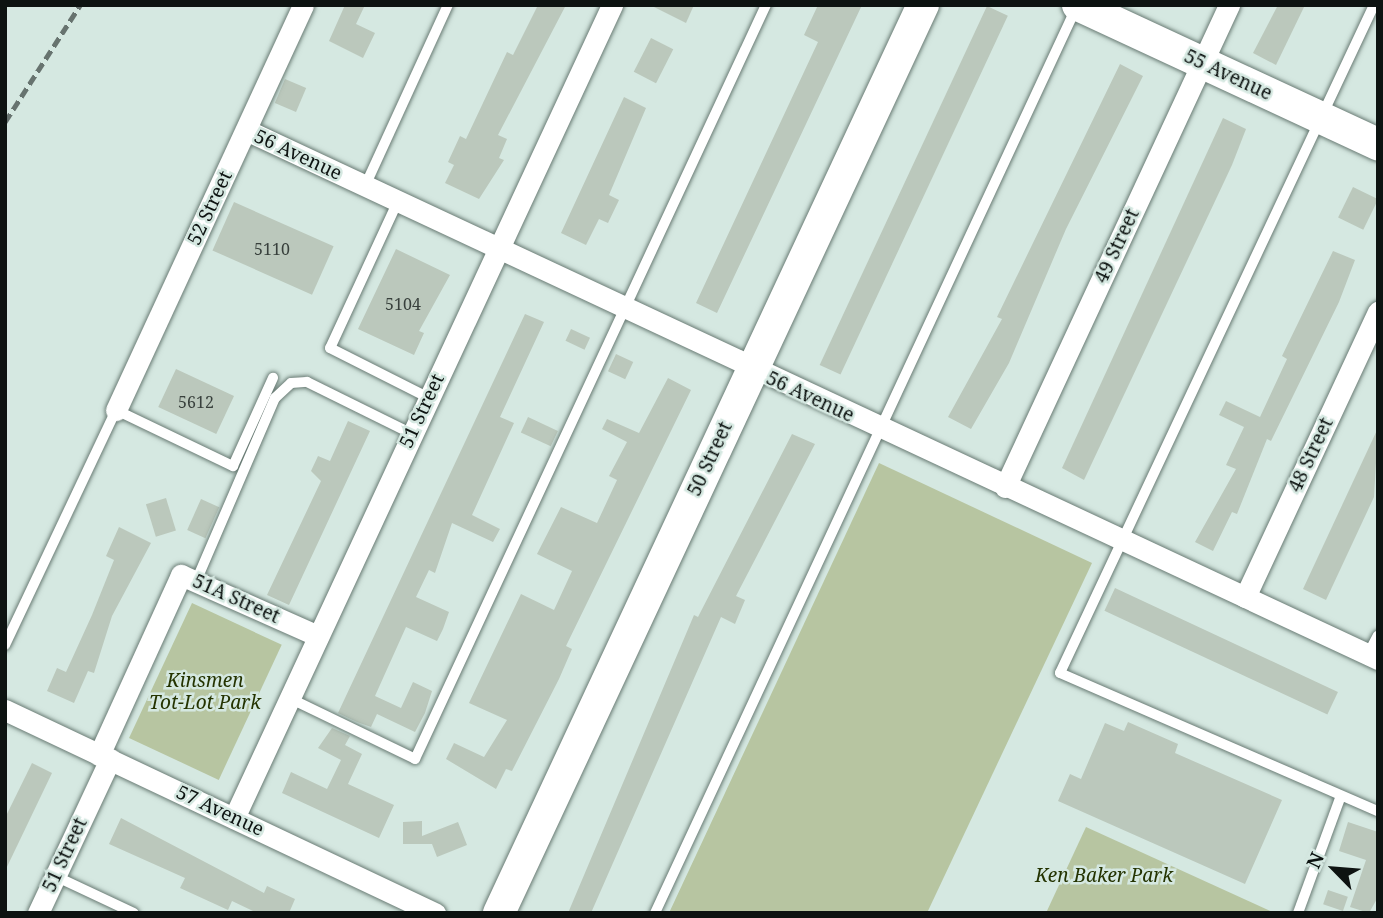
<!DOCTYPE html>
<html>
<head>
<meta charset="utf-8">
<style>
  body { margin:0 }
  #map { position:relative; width:1383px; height:918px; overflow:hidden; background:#d5e8e1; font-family:"Noto Serif",serif }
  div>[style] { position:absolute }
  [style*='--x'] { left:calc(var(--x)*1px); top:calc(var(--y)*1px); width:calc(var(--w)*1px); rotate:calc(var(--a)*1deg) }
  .green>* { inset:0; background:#b7c5a1; transform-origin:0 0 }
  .building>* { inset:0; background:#bbc8bc; transform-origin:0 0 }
  .roads { filter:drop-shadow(0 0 2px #697b74) drop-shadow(0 0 2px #697b74) }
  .lane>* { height:10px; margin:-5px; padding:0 5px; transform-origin:5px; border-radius:5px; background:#fff }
  .street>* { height:21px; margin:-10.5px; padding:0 10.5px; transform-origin:10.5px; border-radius:10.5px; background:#fff }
  .secondary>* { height:32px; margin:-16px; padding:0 16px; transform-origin:16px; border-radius:16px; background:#fff }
  .rail>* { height:5px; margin-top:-2.5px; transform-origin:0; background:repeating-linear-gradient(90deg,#67736f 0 10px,transparent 0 15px) }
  span { translate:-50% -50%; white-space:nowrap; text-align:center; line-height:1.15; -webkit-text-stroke:5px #d5e8e1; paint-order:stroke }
  .number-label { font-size:16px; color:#38403c }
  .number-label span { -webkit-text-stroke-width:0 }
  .street-label { font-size:19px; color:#0d1311 }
  .park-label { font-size:19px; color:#243300; font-style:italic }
  .frame { position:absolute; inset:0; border:7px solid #0d1311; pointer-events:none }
  .north { position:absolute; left:1299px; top:834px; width:70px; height:70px; -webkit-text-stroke:5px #d5e8e1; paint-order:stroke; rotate:295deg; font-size:19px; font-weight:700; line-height:28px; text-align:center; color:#0d1311 }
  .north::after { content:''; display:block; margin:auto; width:24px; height:32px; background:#0d1311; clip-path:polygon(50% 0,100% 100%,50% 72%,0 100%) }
</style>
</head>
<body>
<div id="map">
  <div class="green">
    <div style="clip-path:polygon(879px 463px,1092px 563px,927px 913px,669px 913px)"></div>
    <div style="left:192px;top:603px;width:99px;height:149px;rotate:25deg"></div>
    <div style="clip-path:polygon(1086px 827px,1275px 913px,1046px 913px)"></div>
  </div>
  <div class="building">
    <div style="clip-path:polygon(345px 5px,365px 5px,356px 24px,375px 33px,363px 58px,329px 41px)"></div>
    <div style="clip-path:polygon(538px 5px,566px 5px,498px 135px,507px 139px,499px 158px,504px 160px,479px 199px,445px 183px,454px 165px,448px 162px,460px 136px,466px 139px,507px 52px,513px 55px)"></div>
    <div style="clip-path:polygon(650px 5px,694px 5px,686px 23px)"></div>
    <div style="clip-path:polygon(818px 5px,862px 5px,717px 313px,696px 303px,818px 42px,804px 35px)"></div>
    <div style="clip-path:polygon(1278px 5px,1305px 5px,1276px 65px,1253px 53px)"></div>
    <div style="left:987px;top:6px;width:23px;height:396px;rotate:25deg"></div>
    <div style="left:651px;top:38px;width:25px;height:38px;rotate:27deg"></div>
    <div style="clip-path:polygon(1120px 64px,1143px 76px,1066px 229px,1009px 363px,971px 429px,948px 417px,1002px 319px,997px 317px)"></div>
    <div style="left:285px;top:79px;width:23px;height:26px;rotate:23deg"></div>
    <div style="clip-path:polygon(624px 97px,646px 108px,609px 195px,619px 200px,608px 223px,599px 219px,586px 245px,561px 233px)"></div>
    <div style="clip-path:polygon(1223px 118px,1246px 129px,1232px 165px,1084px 480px,1062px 468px)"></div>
    <div style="left:1353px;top:187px;width:28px;height:34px;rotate:26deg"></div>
    <div style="left:234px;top:202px;width:109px;height:53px;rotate:24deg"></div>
    <div style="clip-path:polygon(396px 249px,450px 275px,419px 331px,424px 333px,414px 355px,358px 329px)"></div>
    <div style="clip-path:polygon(1333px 251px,1355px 260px,1339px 302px,1271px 441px,1267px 439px,1237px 514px,1232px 512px,1213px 551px,1195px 542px,1236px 469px,1226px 465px,1244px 427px,1219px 415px,1226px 401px,1260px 417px,1287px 359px,1282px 356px)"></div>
    <div style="clip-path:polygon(525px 314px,544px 322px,500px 417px,514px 423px,472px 515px,500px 529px,493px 542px,452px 523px,435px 573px,429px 570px,416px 597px,449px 612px,443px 629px,437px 641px,406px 627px,375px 696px,401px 708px,413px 682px,432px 691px,425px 713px,415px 732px,377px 714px,371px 727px,357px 722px,338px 713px)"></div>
    <div style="left:571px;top:329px;width:21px;height:13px;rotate:25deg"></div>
    <div style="left:616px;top:354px;width:19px;height:19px;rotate:25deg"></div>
    <div style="left:176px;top:369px;width:64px;height:42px;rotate:25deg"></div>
    <div style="clip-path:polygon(668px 378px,691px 390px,566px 646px,572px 649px,559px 679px,512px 771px,506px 769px,496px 789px,446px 759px,454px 743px,484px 757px,507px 720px,469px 703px,521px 594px,554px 610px,572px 571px,537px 554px,561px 507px,597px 523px,617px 480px,609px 476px,627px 442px,602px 429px,607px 419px,639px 433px)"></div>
    <div style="left:528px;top:417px;width:33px;height:17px;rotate:25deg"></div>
    <div style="clip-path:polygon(348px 421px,370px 431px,289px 605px,267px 595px,321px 481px,311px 471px,318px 456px,330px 461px)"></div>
    <div style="clip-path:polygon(1378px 428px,1374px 497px,1326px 600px,1303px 589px)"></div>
    <div style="clip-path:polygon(792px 434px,815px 444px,736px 596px,745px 600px,735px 624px,721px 617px,591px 913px,568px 913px,694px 615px,698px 617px)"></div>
    <div style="left:166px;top:498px;width:34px;height:21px;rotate:73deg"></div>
    <div style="left:201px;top:499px;width:20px;height:34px;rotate:24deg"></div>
    <div style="clip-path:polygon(119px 527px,151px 543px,112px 616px,94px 673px,88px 671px,74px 703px,47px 691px,57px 668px,66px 672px,92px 615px,114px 560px,106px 556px)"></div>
    <div style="left:1115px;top:588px;width:246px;height:25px;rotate:25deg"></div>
    <div style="clip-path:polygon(1128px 722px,1178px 744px,1175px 753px,1282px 800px,1245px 884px,1058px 801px,1070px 774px,1081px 779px,1105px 723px,1124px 731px)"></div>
    <div style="clip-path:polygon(332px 728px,350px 736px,345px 745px,362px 754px,348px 784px,394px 805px,379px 838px,282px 793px,291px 772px,327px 789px,341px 760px,318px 748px)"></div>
    <div style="clip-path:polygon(32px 763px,52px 773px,5px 871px,5px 818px)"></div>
    <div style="clip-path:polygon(121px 818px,264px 893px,267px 886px,295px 899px,289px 913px,253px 911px,232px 901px,228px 910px,180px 888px,185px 878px,109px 844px)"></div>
    <div style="clip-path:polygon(422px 821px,422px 836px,458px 822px,467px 845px,437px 857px,432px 844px,403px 844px,403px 822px)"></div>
    <div style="clip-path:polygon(1348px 822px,1378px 832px,1378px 897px,1369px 913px,1350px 907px,1366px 860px,1339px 851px)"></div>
    <div style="left:1328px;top:890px;width:21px;height:15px;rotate:19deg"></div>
  </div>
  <div class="roads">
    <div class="lane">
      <div style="--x:1374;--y:5;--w:738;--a:115.18"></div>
      <div style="--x:1060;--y:673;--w:347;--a:23.5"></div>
      <div style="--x:365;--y:186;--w:199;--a:-65.4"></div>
      <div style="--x:398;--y:201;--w:162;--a:114.8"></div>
      <div style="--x:330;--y:348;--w:111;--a:26.8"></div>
      <div style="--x:197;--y:579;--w:197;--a:-66.7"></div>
      <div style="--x:275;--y:398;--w:22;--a:-43"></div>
      <div style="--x:291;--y:383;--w:16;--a:-4"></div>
      <div style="--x:307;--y:382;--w:117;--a:26.3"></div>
      <div style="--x:5;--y:645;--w:260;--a:-64.7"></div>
      <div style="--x:116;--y:410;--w:130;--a:25.6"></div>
      <div style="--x:233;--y:466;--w:97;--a:-65.6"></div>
      <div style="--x:1368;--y:654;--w:21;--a:-62"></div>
      <div style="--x:289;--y:698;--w:140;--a:25.8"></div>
      <div style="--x:415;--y:759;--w:832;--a:-65.04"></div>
      <div style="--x:55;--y:876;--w:87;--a:25.1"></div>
      <div style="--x:655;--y:913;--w:998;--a:-65.05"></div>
      <div style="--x:1298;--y:913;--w:122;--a:-69.9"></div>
    </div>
    <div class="street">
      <div style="--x:246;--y:130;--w:1250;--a:25.05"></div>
      <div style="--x:116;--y:410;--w:446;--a:-65.2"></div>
      <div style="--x:1005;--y:487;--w:532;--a:-65.07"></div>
      <div style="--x:1245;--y:597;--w:315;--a:-65"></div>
      <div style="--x:5;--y:710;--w:476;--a:25.3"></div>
      <div style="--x:99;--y:755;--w:198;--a:-65.5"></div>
      <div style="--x:181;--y:575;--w:150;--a:24"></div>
      <div style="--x:234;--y:818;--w:897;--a:-65.06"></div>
      <div style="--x:38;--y:913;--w:170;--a:-64.9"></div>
    </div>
    <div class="secondary">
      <div style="--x:1078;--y:5;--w:331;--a:24.9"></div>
      <div style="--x:499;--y:913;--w:1002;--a:-64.97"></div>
    </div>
  </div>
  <div class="rail">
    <div style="--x:5;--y:122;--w:139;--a:-57.3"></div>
  </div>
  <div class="number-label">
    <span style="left:272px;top:249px">5110</span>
    <span style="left:403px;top:304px">5104</span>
    <span style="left:196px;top:402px">5612</span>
  </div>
  <div class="street-label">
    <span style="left:1228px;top:75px;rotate:25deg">55 Avenue</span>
    <span style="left:298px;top:155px;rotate:25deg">56 Avenue</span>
    <span style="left:210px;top:208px;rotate:-65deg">52 Street</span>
    <span style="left:1117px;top:246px;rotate:-65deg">49 Street</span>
    <span style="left:810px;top:397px;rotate:25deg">56 Avenue</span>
    <span style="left:422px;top:411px;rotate:-65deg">51 Street</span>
    <span style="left:1311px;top:455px;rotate:-65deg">48 Street</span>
    <span style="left:710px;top:459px;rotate:-65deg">50 Street</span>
    <span style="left:236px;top:599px;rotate:24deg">51A Street</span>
    <span style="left:220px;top:811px;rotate:25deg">57 Avenue</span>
    <span style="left:65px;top:855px;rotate:-65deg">51 Street</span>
  </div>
  <div class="park-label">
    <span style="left:205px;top:692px">Kinsmen<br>Tot-Lot Park</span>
    <span style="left:1104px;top:876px">Ken Baker Park</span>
  </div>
  <div class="frame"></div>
  <div class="north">N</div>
</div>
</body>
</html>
